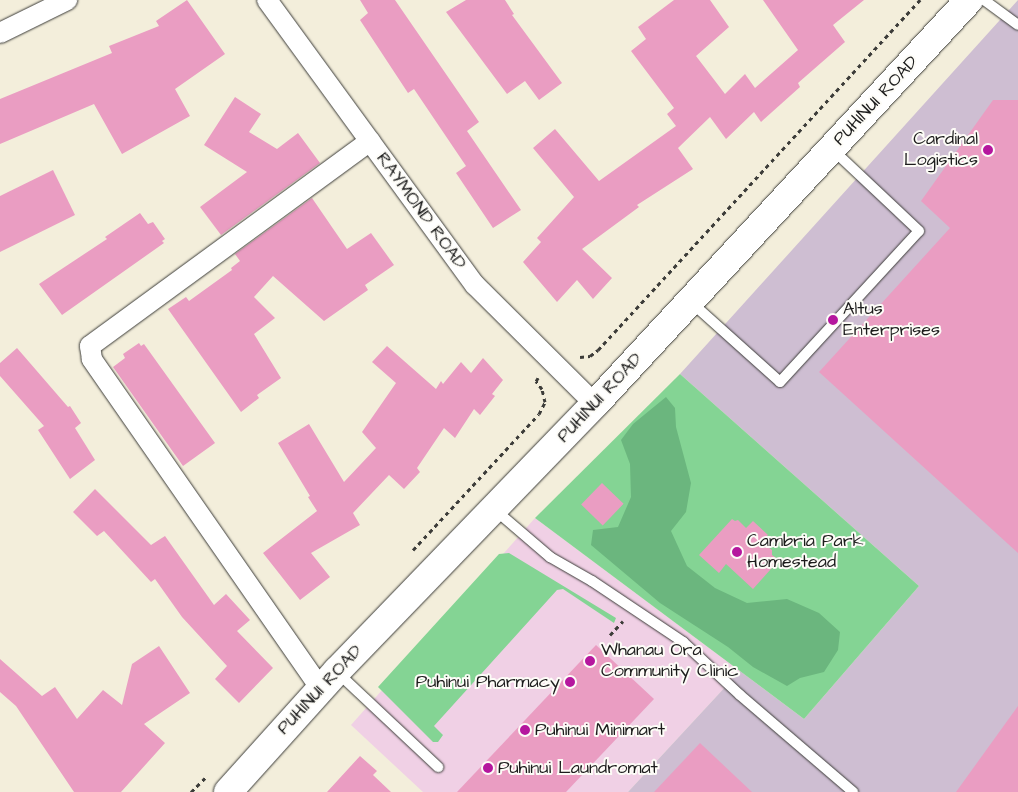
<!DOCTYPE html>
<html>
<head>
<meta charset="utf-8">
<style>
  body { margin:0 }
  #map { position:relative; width:1018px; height:792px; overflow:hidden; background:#f3eedb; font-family:"Architects Daughter",sans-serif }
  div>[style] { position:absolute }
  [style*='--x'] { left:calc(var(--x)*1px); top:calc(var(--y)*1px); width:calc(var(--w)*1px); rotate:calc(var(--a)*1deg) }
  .built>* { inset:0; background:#f0d0e5 }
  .industrial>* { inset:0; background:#cebed2 }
  .green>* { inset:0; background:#84d494 }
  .forest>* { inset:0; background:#6bb67e }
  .building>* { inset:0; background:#ea9dc2; transform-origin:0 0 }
  .path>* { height:3px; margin-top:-1.5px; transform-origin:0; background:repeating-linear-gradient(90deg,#3c3c39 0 4px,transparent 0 8px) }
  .roads { filter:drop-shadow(0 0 1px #3c3c39) drop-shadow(0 0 1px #3c3c39) }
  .lane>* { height:10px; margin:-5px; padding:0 5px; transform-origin:5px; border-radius:5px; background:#fff }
  .street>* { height:20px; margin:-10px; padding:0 10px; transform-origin:10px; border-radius:10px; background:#fff }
  .secondary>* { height:28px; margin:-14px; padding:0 14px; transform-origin:14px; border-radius:14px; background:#fff }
  .dots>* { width:14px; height:14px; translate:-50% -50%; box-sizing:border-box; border:2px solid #fdfcf7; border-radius:50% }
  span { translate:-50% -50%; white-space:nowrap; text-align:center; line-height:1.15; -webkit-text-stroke:4px #fdfcf7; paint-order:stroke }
  .street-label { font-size:18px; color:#1c1c1c }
  .poi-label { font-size:18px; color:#1c1c1c }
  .right { translate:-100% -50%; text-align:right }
  .left { translate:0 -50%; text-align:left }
</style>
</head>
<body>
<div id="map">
  <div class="built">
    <div style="clip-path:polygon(535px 518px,740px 671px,628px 792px,423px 792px,351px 725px)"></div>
  </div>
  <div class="industrial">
    <div style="clip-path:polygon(1018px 0,1018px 792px,628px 792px,740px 671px,804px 719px,919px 586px,680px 374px)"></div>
  </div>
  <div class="green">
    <div style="clip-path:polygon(680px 374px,919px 586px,804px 719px,535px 518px)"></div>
    <div style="clip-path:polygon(509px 553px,616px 618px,614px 623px,563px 589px,557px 590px,434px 726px,443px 735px,438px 742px,433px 742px,378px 687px,499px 554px)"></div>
  </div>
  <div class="forest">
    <div style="clip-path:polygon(666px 397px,675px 408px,676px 427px,691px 483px,686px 512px,671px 531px,687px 566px,715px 588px,747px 603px,787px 599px,819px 613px,840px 632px,838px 650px,824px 672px,800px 678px,787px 686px,753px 667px,728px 647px,660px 603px,591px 545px,593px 530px,618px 527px,631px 497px,630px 464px,621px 440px,633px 424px)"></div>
  </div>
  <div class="building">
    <div style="clip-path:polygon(187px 0,225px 54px,175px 89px,190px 116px,122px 154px,94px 104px,0 144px,0 99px,112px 53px,109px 46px,159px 26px,156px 21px)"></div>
    <div style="clip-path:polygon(360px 0,395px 0,479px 122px,467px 131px,521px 210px,493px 228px,456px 173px,466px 166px,414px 89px,408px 93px,360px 20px,368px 13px)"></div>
    <div style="clip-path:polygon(466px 0,505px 0,514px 14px,512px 15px,562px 83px,539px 100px,525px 81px,507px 94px,446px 12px)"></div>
    <div style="clip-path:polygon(674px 0,710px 0,729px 27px,696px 56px,725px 94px,745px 74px,755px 88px,798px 50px,763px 0,864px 0,833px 25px,845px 42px,798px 83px,800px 87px,761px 122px,754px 112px,726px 139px,710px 117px,678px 148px,693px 169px,637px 205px,639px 207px,582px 249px,612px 278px,593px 299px,577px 280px,557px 302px,523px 262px,541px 242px,537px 238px,574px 197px,533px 148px,555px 129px,599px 181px,676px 126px,667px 114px,674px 108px,631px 51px,646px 39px,638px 27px)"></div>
    <div style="clip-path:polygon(235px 97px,261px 114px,249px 132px,277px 149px,298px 133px,320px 163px,221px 235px,200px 207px,247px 172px,204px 145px)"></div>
    <div style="clip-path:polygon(993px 100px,1018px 100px,1018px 553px,819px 372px,950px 228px,921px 201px)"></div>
    <div style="clip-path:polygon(53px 170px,75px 215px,0 252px,0 196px)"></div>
    <div style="clip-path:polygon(312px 198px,347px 249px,371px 233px,394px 265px,365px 285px,368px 290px,324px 321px,273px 276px,254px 297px,275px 318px,254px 334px,281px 378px,257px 395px,259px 398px,241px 412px,168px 309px,186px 297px,189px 301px,232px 270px,231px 268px,240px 261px,235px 254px)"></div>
    <div style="clip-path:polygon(140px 213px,148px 224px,153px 222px,165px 239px,162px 241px,164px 243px,62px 315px,39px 284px,107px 239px,105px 237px)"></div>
    <div style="clip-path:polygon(139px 343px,141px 346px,144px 344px,215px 443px,183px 466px,113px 367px,125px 358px,123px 354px)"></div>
    <div style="clip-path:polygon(387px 346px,436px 389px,441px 381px,443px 384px,461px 362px,471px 373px,483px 358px,503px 380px,492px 394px,495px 396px,480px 415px,474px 409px,455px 438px,444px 428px,417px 468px,420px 472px,404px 489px,389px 475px,353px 513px,360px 525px,311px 553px,330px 577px,300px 600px,263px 553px,317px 511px,308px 497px,310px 496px,278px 443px,309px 424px,344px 482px,376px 448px,362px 432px,396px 383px,372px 362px)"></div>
    <div style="clip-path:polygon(17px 348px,68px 407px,70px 406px,81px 423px,75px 428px,95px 460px,70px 479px,38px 430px,44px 426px,0 376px,0 363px)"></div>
    <div style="left:602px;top:483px;width:30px;height:30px;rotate:44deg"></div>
    <div style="clip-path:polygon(95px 489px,151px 545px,165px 536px,214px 605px,226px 594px,250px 620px,237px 631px,273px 668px,239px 703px,215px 679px,227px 666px,182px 617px,155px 579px,151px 582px,104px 531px,97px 536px,73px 512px)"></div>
    <div style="clip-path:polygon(732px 519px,735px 521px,738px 520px,746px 528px,753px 521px,768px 535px,761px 542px,772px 550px,772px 555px,779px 560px,753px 589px,726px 564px,719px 573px,699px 555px)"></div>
    <div style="clip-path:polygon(596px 645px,654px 699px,566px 792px,457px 792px)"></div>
    <div style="clip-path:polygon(159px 646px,190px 693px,144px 724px,165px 743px,121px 792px,74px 792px,16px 706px,0 692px,0 659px,42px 696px,55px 687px,77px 719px,103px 690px,122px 705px,132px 664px)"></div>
    <div style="clip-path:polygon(1018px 706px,1018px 792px,956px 792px)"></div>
    <div style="clip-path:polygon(700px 743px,752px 792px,654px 792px)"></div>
    <div style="clip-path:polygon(360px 756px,377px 771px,373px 775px,391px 792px,327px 792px)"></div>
  </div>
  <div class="path">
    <div style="--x:580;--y:357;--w:10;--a:-6"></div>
    <div style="--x:590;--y:356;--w:10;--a:-37"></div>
    <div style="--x:598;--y:350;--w:476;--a:-47.4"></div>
    <div style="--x:413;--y:550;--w:185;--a:-47.2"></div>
    <div style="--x:539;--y:414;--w:13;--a:-63"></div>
    <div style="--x:545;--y:402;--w:13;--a:-103"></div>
    <div style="--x:542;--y:389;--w:10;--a:-127"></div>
    <div style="--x:536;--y:381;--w:4;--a:-56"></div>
    <div style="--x:610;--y:635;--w:19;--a:-47"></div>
    <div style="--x:191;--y:792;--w:20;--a:-45"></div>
  </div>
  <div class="roads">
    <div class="lane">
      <div style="--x:984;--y:0;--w:42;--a:36.3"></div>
      <div style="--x:692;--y:303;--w:118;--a:41.9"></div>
      <div style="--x:780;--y:382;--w:205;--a:-47.4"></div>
      <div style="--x:919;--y:231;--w:118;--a:-136.7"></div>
      <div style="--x:494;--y:509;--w:74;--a:40.6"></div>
      <div style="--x:550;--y:557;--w:48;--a:29.7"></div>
      <div style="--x:592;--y:581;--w:110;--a:33.8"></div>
      <div style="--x:683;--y:642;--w:78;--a:42.9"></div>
      <div style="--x:740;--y:695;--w:149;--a:40.6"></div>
      <div style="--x:337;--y:672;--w:139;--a:43.2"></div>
    </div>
    <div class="street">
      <div style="--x:267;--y:0;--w:353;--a:53.9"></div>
      <div style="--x:475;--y:285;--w:169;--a:44.8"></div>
      <div style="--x:0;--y:33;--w:75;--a:-26.2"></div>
      <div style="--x:321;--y:689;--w:402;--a:-124.8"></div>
      <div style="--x:92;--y:359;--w:13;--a:-99"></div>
      <div style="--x:90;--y:346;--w:347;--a:-36.2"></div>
    </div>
    <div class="secondary">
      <div style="--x:228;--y:792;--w:163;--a:-48"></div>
      <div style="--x:337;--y:671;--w:371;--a:-46"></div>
      <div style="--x:595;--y:404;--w:551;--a:-47.21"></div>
    </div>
  </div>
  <div class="dots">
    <div style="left:988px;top:150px;background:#b5179e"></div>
    <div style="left:833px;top:320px;background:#b5179e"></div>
    <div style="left:737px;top:552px;background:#b5179e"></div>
    <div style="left:590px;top:661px;background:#b5179e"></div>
    <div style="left:570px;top:682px;background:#b5179e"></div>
    <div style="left:525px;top:730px;background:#b5179e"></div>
    <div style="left:488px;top:768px;background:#b5179e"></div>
  </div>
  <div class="street-label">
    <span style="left:876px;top:101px;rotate:-47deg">PUHINUI ROAD</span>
    <span style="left:421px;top:211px;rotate:54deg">RAYMOND ROAD</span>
    <span style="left:600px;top:398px;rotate:-47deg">PUHINUI ROAD</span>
    <span style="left:320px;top:690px;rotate:-47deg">PUHINUI ROAD</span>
  </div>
  <div class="poi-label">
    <span class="right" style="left:978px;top:150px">Cardinal<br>Logistics</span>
    <span class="left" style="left:843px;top:320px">Altus<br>Enterprises</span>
    <span class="left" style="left:747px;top:552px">Cambria Park<br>Homestead</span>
    <span class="left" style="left:601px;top:661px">Whanau Ora<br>Community Clinic</span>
    <span class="right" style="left:560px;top:682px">Puhinui Pharmacy</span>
    <span class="left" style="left:535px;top:730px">Puhinui Minimart</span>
    <span class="left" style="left:498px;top:768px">Puhinui Laundromat</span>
  </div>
</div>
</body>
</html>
